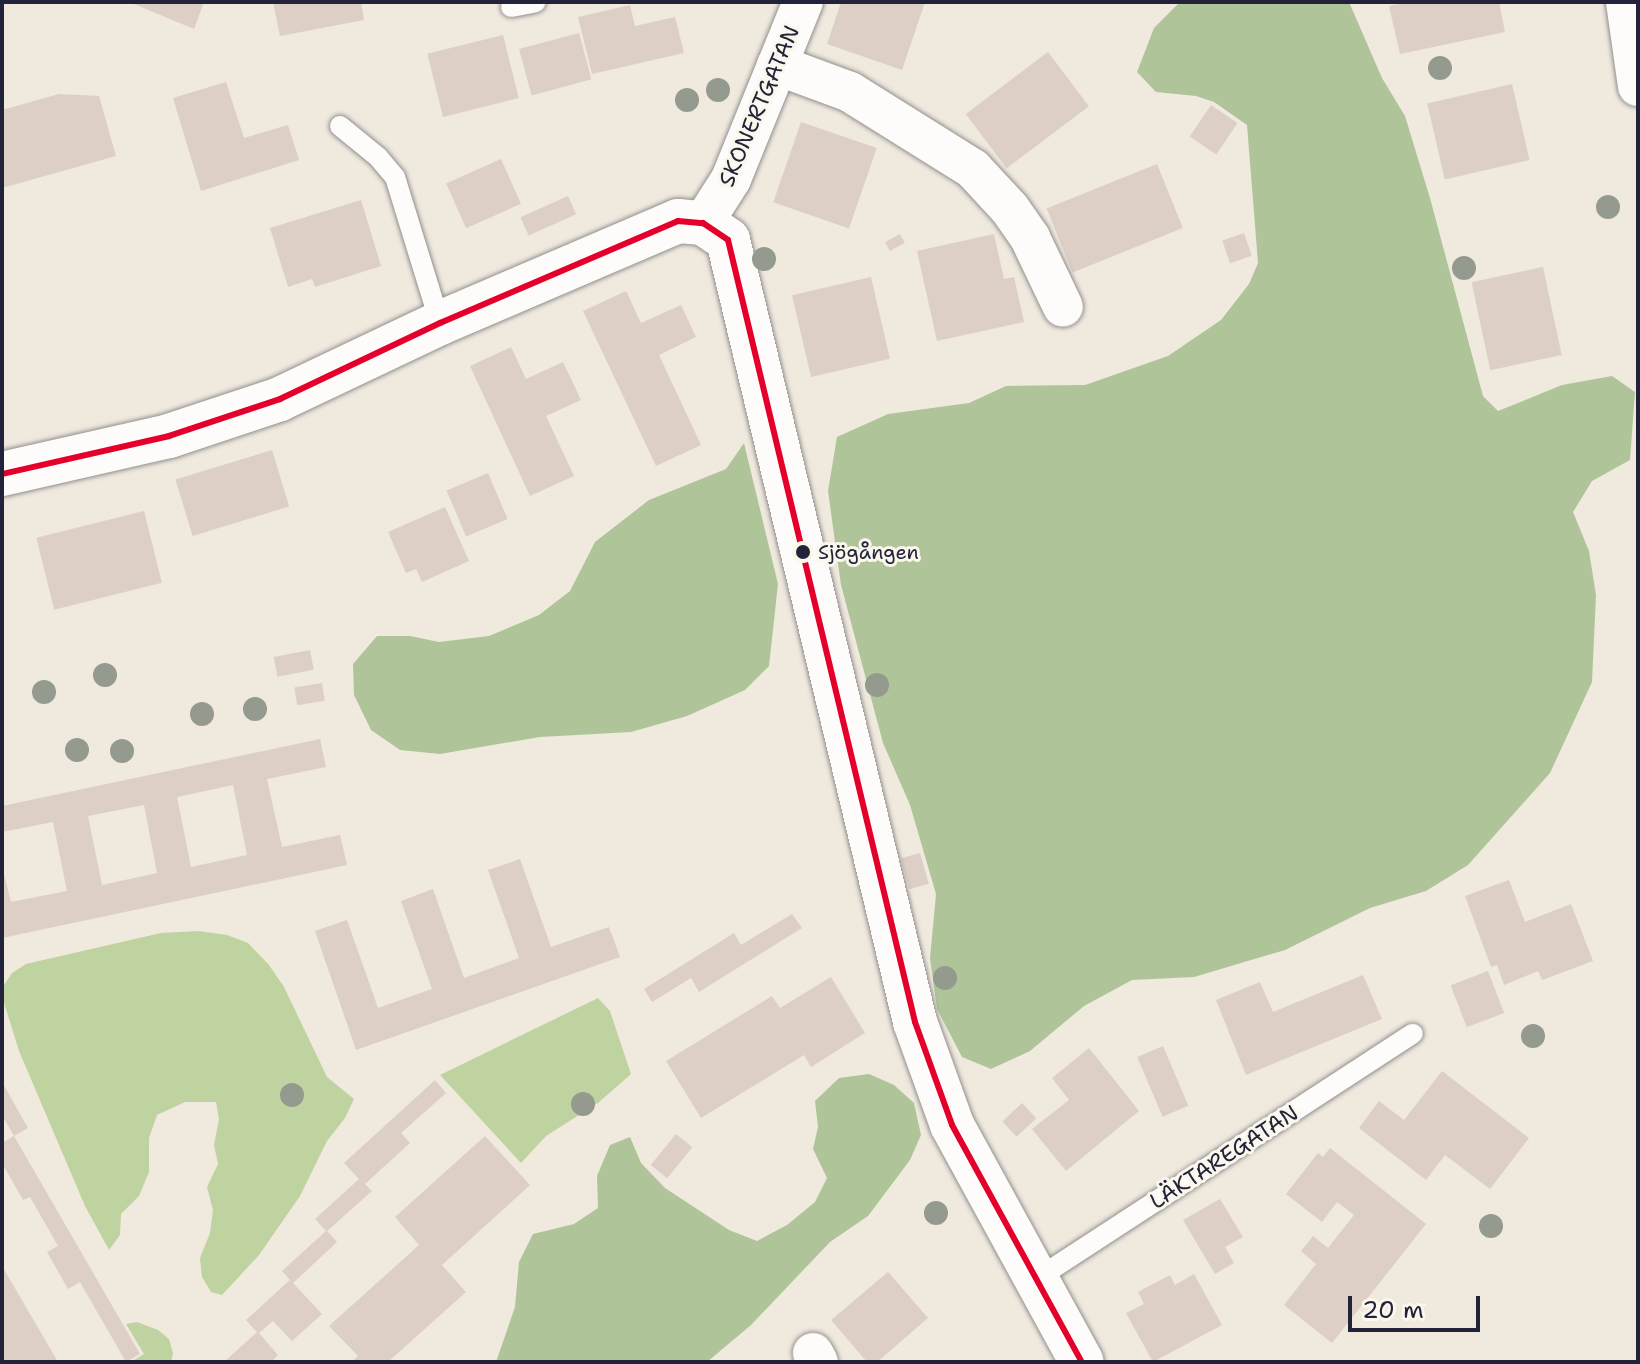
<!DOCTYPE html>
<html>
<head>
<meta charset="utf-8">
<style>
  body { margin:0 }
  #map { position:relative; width:1640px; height:1364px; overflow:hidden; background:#efe9de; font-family:"Shantell Sans",sans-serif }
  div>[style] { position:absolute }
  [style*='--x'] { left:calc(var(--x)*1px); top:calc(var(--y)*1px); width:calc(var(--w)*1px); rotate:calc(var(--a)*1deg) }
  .green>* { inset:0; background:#bfd3a0 }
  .forest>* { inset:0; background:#afc599 }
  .building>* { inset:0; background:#ddcfc6; transform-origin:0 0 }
  .roads { filter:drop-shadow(0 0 2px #938f8e) drop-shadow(0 0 2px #938f8e) }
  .service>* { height:20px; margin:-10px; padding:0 10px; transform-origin:10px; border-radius:10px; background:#fdfcfa }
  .minor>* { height:40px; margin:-20px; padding:0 20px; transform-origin:20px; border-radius:20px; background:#fdfcfa }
  .tertiary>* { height:44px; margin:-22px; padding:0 22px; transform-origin:22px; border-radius:22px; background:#fdfcfa }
  .bus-1>* { height:6px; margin:-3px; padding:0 3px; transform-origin:3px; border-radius:3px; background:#e4002b }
  .trees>* { width:24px; height:24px; margin:-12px; border-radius:50%; background:#959a8e }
  .dots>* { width:22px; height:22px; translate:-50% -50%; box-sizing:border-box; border:4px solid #fbf7ec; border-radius:50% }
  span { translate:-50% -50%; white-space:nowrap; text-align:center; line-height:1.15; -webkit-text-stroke:6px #fbf7ec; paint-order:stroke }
  .bus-label { font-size:20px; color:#22223b }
  .left { translate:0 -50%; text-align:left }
  .street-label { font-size:22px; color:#22223b }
  .frame { position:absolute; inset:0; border:4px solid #22223b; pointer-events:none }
  .scale { position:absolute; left:1348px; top:1296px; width:132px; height:36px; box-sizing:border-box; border:4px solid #22223b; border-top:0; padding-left:10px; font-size:24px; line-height:28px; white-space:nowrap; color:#22223b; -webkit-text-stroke:6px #fbf7ec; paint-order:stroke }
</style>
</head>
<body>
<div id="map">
  <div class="green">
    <div style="clip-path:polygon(198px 931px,227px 935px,248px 943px,269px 965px,284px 987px,327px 1077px,354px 1099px,345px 1118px,327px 1141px,300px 1196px,259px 1255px,222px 1295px,211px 1292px,202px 1277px,200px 1258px,210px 1233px,213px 1210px,207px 1187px,218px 1164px,214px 1145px,219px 1119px,216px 1102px,185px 1102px,157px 1115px,149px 1138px,149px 1172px,139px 1196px,121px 1214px,120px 1235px,109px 1250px,85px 1206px,19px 1051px,2px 996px,2px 988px,12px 973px,26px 964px,161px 933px)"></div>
    <div style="clip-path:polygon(598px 998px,610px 1011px,631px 1074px,598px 1103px,546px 1136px,521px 1163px,440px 1075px)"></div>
    <div style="clip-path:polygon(137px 1322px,158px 1330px,169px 1339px,173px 1353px,171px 1362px,131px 1362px,144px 1354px,126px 1324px)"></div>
  </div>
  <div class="forest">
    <div style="clip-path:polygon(1180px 2px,1349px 2px,1382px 78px,1405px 116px,1430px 198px,1483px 396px,1498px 411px,1562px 385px,1612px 376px,1635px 392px,1630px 460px,1592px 481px,1573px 512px,1589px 551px,1596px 595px,1592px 682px,1550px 773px,1468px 865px,1426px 891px,1370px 908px,1285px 950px,1194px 977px,1132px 980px,1084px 1006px,1030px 1051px,991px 1069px,962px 1057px,937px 1009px,930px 958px,936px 894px,910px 805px,883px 743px,841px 585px,828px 491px,837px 437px,888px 414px,969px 403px,1006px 386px,1085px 385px,1168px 356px,1221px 320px,1249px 284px,1258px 263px,1247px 125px,1214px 102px,1196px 96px,1156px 92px,1137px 72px,1154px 28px)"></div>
    <div style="clip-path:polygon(744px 443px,778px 584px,769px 666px,745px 690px,687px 716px,631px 732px,540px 737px,440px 754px,400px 750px,371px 730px,354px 695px,353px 664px,377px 636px,410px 636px,439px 642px,489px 636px,539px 615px,570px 591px,595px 542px,649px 500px,726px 469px)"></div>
    <div style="clip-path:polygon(869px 1074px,894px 1085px,914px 1103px,921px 1135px,910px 1160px,868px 1216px,830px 1242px,751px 1325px,707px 1362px,496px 1362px,515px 1307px,519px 1262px,533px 1234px,574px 1224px,598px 1208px,597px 1176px,610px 1145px,630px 1137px,641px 1163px,665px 1188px,729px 1230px,757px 1241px,787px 1225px,815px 1202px,827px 1178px,813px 1149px,818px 1127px,815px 1101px,839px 1078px)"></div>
  </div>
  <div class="building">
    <div style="clip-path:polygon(129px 2px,204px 2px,194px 29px)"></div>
    <div style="clip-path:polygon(273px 2px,361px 2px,364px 20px,280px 36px)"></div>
    <div style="clip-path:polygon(841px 2px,925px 2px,902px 70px,827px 44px)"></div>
    <div style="clip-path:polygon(1407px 2px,1499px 2px,1505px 32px,1400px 54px,1389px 6px)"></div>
    <div style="clip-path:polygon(630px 5px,635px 26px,675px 17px,684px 53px,592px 74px,578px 17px)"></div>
    <div style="left:579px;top:33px;width:48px;height:62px;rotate:75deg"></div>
    <div style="left:503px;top:35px;width:65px;height:78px;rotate:76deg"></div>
    <div style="left:1048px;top:52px;width:68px;height:103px;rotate:53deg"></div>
    <div style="clip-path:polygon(226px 82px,244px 138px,288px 125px,299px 160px,201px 191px,173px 98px)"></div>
    <div style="left:1512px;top:84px;width:78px;height:87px;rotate:77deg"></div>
    <div style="clip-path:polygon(59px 94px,99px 96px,116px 156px,2px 188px,2px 110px)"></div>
    <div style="left:1211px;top:105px;width:32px;height:38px;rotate:34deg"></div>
    <div style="left:801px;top:122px;width:80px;height:85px;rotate:19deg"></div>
    <div style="left:501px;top:159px;width:49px;height:60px;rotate:66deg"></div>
    <div style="left:1157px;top:164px;width:69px;height:119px;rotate:68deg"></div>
    <div style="left:568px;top:196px;width:20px;height:52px;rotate:66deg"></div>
    <div style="clip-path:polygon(361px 200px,381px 266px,315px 287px,312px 279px,288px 287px,270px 228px)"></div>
    <div style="left:1244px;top:233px;width:24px;height:23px;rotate:71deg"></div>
    <div style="left:900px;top:234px;width:10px;height:17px;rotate:61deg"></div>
    <div style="clip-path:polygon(994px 234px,1004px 279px,1014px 277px,1024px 322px,937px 341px,917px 251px)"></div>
    <div style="left:1543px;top:267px;width:90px;height:73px;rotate:78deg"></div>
    <div style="left:871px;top:277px;width:84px;height:81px;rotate:77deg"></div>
    <div style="clip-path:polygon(626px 291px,641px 323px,681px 305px,696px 337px,659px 355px,701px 445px,656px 466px,583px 311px)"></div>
    <div style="clip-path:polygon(511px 347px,526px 379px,563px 362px,581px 400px,546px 416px,574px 476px,530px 496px,470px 366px)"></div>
    <div style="left:272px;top:450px;width:59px;height:101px;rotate:73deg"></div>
    <div style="left:488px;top:473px;width:50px;height:45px;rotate:67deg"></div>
    <div style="clip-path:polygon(445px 507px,469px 561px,422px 582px,416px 569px,406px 573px,388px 532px)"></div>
    <div style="left:144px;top:511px;width:74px;height:111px;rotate:76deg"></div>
    <div style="left:310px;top:650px;width:20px;height:37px;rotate:79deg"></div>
    <div style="left:322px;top:683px;width:18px;height:28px;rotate:81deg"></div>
    <div style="clip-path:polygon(evenodd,320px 739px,326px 767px,267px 779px,282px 847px,340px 835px,347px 865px,2px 938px,2px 866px,11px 902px,67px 891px,53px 822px,2px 832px,2px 806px,320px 739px,233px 785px,247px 855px,191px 867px,177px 797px,233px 785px,320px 739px,144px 805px,157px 873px,102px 885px,88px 816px,144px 805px)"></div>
    <div style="left:920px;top:853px;width:32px;height:20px;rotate:74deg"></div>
    <div style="clip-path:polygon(520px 859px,551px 947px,609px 927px,620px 957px,356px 1050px,315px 931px,347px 920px,378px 1008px,432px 989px,401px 901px,433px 889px,464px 978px,519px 958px,488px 870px)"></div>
    <div style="clip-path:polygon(1509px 880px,1525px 922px,1571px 904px,1593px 961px,1542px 980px,1538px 971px,1504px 985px,1497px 965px,1491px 967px,1465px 896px)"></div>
    <div style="clip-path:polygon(792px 914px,802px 928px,699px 992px,691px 978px,652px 1002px,644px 989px,734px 933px,741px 945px)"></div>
    <div style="left:1488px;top:971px;width:45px;height:40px;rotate:69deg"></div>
    <div style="clip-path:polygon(1363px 975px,1382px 1019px,1246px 1075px,1216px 1000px,1260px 982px,1273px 1012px)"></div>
    <div style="clip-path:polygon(831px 977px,865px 1033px,811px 1067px,804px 1055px,701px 1118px,666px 1061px,772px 996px,780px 1008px)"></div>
    <div style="left:1163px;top:1046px;width:65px;height:28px;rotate:67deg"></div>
    <div style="clip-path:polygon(1089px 1048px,1139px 1111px,1066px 1171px,1032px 1129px,1069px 1100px,1052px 1078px)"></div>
    <div style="clip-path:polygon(1442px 1071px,1529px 1138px,1490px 1189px,1445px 1155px,1426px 1180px,1359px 1128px,1379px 1101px,1404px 1120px)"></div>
    <div style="clip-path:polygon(435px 1080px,446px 1093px,401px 1133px,410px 1143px,365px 1184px,372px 1191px,327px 1231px,337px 1242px,293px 1283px,322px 1314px,292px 1341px,273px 1321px,259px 1333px,278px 1355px,271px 1362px,224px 1362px,257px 1332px,246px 1320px,290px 1280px,282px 1271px,326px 1231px,315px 1219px,359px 1179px,344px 1163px)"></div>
    <div style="clip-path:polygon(2px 1082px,28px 1128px,14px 1136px,2px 1115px)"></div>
    <div style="left:1022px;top:1103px;width:21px;height:27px;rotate:47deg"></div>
    <div style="left:676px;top:1134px;width:21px;height:40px;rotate:39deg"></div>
    <div style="clip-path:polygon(14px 1136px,140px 1354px,126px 1362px,80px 1282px,68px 1289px,47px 1252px,58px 1246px,30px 1197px,23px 1200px,2px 1163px,2px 1143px)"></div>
    <div style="clip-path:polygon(485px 1136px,530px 1185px,442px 1265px,466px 1292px,388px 1362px,351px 1362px,358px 1356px,329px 1326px,419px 1245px,395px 1217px)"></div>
    <div style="clip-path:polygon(1330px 1148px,1426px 1224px,1332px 1343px,1284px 1305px,1316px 1264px,1301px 1251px,1313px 1236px,1328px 1248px,1354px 1215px,1337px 1202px,1322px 1222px,1286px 1194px,1318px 1153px,1323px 1157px)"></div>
    <div style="clip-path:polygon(1220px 1199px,1243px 1237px,1225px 1247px,1234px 1263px,1215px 1274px,1183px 1220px)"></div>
    <div style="clip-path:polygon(2px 1266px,58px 1362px,2px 1362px)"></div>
    <div style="clip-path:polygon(888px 1272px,928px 1318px,877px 1362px,867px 1362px,831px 1320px)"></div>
    <div style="clip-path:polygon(1194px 1274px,1222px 1325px,1153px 1362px,1126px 1313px,1144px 1304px,1138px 1292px,1170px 1275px,1175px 1285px)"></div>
  </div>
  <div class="roads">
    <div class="service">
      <div style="--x:511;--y:7;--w:25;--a:-11"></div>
      <div style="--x:340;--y:126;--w:49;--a:39.2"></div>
      <div style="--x:378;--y:157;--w:26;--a:50"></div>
      <div style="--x:395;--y:177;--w:153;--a:72.9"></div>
      <div style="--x:1035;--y:1280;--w:451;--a:-33.1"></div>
    </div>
    <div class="minor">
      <div style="--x:1626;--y:2;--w:85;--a:81.9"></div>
      <div style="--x:777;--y:65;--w:78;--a:20.3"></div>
      <div style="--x:850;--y:92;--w:145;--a:32"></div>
      <div style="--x:973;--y:169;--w:54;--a:47.2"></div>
      <div style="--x:1010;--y:209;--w:35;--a:55"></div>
      <div style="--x:1030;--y:238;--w:76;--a:64.4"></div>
      <div style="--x:703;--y:223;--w:52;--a:-57.5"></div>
      <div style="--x:731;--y:179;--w:191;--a:-67.9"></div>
      <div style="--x:813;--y:1353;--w:10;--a:61"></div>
    </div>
    <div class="tertiary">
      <div style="--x:2;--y:474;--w:171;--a:-12.8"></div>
      <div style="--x:169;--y:436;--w:117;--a:-18.4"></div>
      <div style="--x:280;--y:399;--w:177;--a:-25.4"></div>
      <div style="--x:440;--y:323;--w:259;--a:-23.2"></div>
      <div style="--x:678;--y:221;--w:25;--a:5"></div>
      <div style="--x:703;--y:223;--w:30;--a:34"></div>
      <div style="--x:728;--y:240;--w:804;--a:76.55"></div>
      <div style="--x:915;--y:1022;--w:109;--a:70.2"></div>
      <div style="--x:952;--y:1125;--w:270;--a:61.3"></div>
    </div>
  </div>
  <div class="bus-1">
    <div style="--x:2;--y:474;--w:171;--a:-12.8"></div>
    <div style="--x:169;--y:436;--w:117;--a:-18.4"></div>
    <div style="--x:280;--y:399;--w:177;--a:-25.4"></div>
    <div style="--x:440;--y:323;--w:259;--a:-23.2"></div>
    <div style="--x:678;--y:221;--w:25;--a:5"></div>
    <div style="--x:703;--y:223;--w:30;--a:34"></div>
    <div style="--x:728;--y:240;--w:804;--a:76.55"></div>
    <div style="--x:915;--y:1022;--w:109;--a:70.2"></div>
    <div style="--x:952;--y:1125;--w:270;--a:61.3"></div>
  </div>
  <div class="trees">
    <div style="left:1440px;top:68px"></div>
    <div style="left:718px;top:90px"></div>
    <div style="left:687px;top:100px"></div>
    <div style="left:1608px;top:207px"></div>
    <div style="left:764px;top:259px"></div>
    <div style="left:1464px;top:268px"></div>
    <div style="left:105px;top:675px"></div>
    <div style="left:877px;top:685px"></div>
    <div style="left:44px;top:692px"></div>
    <div style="left:255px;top:709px"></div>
    <div style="left:202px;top:714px"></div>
    <div style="left:77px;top:750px"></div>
    <div style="left:122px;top:751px"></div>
    <div style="left:945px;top:978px"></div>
    <div style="left:1533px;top:1036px"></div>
    <div style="left:292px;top:1095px"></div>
    <div style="left:583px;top:1104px"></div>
    <div style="left:936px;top:1213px"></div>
    <div style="left:1491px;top:1226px"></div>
  </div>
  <div class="dots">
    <div style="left:803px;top:552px;background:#22223b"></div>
  </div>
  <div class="bus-label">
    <span class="left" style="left:818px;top:552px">Sjögången</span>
  </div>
  <div class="street-label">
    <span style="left:759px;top:106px;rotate:-67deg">SKONERTGATAN</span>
    <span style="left:1224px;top:1157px;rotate:-33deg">LÄKTAREGATAN</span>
  </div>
  <div class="frame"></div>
  <div class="scale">20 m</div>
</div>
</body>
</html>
